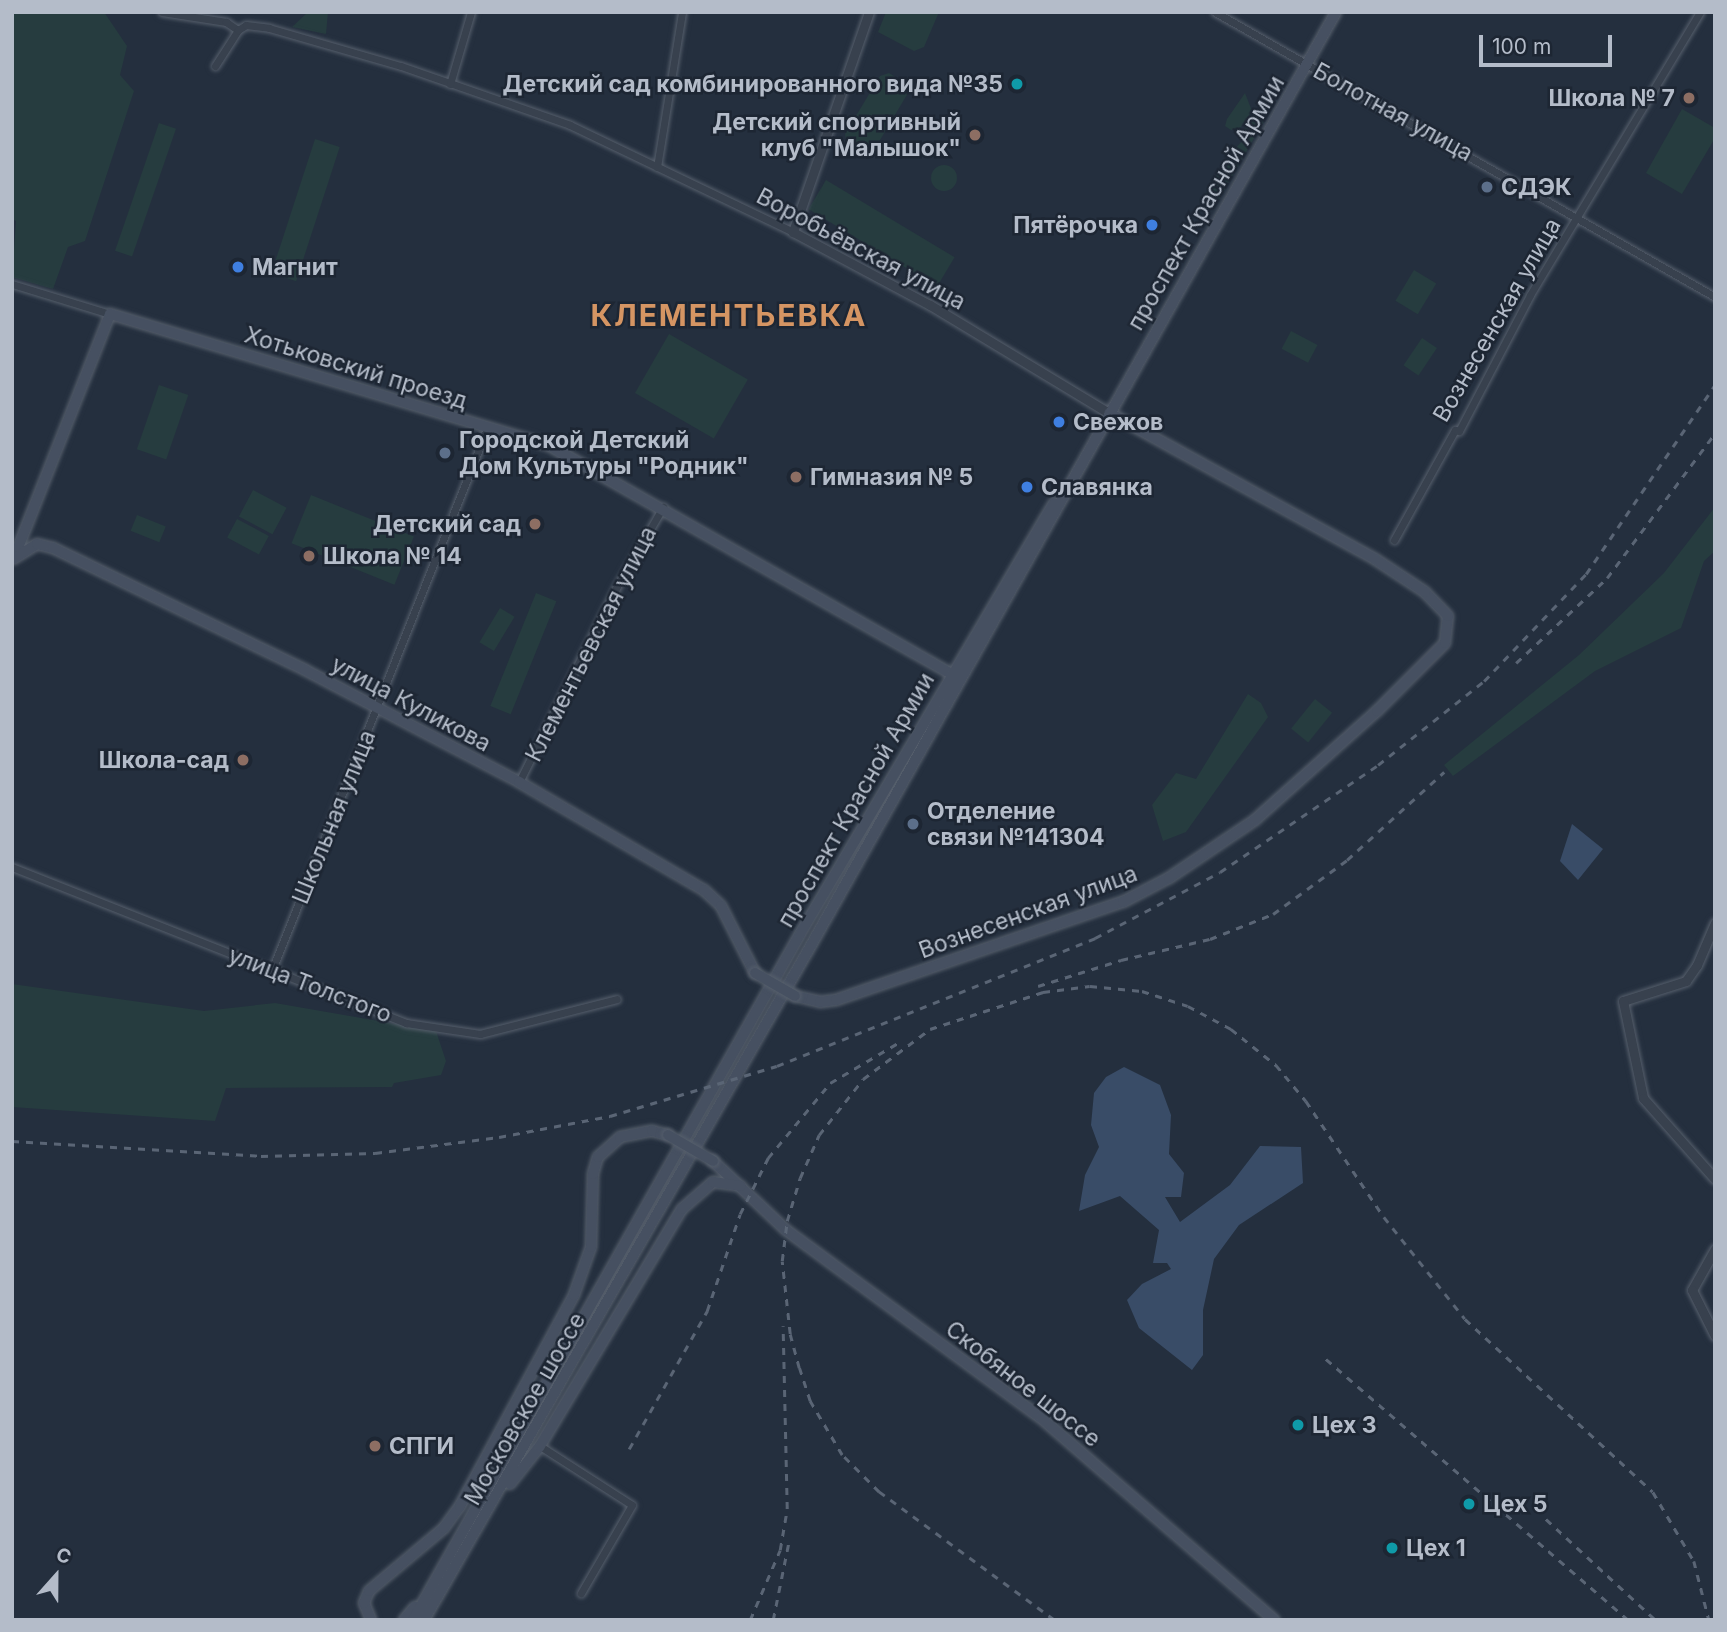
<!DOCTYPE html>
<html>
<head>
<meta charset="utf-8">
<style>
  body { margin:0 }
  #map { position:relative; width:1727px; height:1632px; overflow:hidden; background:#242f3e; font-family:Inter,sans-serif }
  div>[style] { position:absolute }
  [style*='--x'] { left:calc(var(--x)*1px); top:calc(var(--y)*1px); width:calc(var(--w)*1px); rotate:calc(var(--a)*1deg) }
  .green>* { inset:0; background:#263c3f; transform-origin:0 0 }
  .round { border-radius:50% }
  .water>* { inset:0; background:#394c67 }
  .roads { filter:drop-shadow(0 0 2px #565f6c) drop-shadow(0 0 2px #565f6c) }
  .minor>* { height:7px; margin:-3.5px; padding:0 3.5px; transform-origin:3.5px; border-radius:3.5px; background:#38414e }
  .tertiary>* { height:9px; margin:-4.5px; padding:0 4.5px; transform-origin:4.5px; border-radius:4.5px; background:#38414e }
  .secondary>* { height:10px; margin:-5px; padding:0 5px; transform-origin:5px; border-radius:5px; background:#465061 }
  .rail>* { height:2.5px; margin-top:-1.25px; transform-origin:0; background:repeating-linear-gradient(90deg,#5a6575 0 7px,transparent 0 14px) }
  .bridges { filter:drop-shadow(0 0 2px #565f6c) drop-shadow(0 0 2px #565f6c) }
  .secondary-bridge>* { height:10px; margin:-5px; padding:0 5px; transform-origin:5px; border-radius:5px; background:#465061 }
  .dots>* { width:19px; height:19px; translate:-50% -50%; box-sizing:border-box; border:4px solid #1d2633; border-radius:50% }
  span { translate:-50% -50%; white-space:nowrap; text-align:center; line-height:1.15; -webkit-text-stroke:5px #1d2633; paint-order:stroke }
  .poi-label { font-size:23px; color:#b4bcc9; font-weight:700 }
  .right { translate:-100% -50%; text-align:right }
  .left { translate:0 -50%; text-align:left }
  .street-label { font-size:23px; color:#b4bcc9 }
  .district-label { font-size:30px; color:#d59563; font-weight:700; letter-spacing:2px }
  .frame { position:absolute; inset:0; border:14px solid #b4bcc9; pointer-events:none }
  .north { position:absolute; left:21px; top:1541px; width:70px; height:70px; -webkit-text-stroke:5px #1d2633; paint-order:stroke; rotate:21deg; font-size:19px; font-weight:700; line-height:28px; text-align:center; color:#b4bcc9 }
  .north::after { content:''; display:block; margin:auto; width:24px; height:32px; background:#b4bcc9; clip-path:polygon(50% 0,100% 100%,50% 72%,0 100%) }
  .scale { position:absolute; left:1479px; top:35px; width:133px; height:32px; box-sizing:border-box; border:4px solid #b4bcc9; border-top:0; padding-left:9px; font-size:21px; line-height:24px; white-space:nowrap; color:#b4bcc9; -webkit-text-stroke:5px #1d2633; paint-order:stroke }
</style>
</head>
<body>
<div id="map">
  <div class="green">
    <div style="clip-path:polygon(12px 12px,104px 12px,127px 46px,120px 75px,134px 91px,85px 241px,68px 247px,53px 289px,12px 277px,16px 221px,12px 219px)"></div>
    <div style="clip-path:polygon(308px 12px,328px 12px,326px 34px,292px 27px)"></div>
    <div style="clip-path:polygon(886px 12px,939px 12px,924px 47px,914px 51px,878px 32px)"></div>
    <div style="clip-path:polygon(889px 73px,905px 83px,908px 93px,873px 152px,863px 155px,847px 145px,845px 134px,880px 76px)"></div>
    <div style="clip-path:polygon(1245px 93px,1252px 111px,1241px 127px,1231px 130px,1225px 126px,1227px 119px)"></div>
    <div style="clip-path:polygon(1272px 107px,1218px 201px,1205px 195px,1221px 168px,1228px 166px,1231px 153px,1245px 138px,1244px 130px,1256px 109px)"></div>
    <div style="clip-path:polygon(1682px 109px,1715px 128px,1715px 138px,1682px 194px,1646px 173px)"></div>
    <div style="left:159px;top:123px;width:18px;height:135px;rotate:19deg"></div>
    <div style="left:315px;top:139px;width:26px;height:141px;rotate:18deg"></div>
    <div class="round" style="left:931px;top:165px;width:26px;height:26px"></div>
    <div style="left:826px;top:180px;width:150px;height:34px;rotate:31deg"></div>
    <div style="left:1414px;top:270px;width:26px;height:36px;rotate:31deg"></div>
    <div style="left:1291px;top:331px;width:30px;height:20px;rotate:28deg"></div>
    <div style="left:669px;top:334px;width:91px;height:68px;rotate:30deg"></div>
    <div style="left:1422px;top:338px;width:18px;height:33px;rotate:34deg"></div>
    <div style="left:159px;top:385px;width:31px;height:68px;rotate:19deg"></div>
    <div style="left:253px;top:490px;width:38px;height:30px;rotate:28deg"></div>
    <div style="left:311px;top:495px;width:111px;height:52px;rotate:22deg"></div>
    <div style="clip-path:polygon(1715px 507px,1715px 551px,1704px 561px,1681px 628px,1595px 671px,1453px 776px,1444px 765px,1579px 655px,1664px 573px)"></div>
    <div style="left:137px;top:515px;width:31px;height:17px;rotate:22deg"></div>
    <div style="left:237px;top:519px;width:36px;height:21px;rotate:28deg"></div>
    <div style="left:536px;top:593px;width:22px;height:122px;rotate:22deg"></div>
    <div style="left:500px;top:608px;width:17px;height:40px;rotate:31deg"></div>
    <div style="clip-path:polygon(1248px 694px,1261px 703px,1268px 717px,1186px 832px,1163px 841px,1152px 805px,1176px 773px,1196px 779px)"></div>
    <div style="left:1315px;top:699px;width:22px;height:38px;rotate:39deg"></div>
    <div style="clip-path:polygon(12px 984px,204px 1011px,275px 1003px,436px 1031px,446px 1061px,441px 1075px,394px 1083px,392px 1087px,226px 1088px,215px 1121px,12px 1107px)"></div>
  </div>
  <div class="water">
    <div style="clip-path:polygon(1572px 824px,1603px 849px,1578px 880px,1560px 861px)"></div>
    <div style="clip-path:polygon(1124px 1067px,1160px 1085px,1171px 1115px,1169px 1154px,1184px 1173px,1181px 1197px,1165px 1197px,1180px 1222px,1230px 1185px,1260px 1146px,1301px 1147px,1303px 1183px,1239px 1225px,1214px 1259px,1203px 1310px,1203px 1355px,1192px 1370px,1139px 1328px,1127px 1300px,1142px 1284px,1171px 1269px,1167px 1263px,1153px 1263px,1159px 1230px,1120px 1196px,1079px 1211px,1085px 1175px,1099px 1147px,1091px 1125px,1094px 1093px,1106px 1077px)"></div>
  </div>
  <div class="roads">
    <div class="minor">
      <div style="--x:162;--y:12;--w:65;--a:8.9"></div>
      <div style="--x:226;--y:22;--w:14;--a:34"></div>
      <div style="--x:1215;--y:12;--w:576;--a:29.68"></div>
      <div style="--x:215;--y:66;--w:43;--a:-57.4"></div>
      <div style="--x:238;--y:30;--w:9;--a:-32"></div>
      <div style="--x:246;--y:25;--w:23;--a:7"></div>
      <div style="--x:269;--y:28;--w:137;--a:16.1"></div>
      <div style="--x:401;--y:66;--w:179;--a:19.2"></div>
      <div style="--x:570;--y:125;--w:247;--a:25.6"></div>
      <div style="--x:450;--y:84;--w:75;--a:-73.7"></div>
      <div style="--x:657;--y:167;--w:157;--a:-80.8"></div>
      <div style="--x:12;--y:284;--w:102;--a:17"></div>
      <div style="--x:1394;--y:540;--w:126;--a:-61"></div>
      <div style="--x:1455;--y:430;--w:4;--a:14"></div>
      <div style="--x:1459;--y:431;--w:153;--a:-62.4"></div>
      <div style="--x:1530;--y:295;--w:330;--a:-59"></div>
      <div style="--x:519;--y:782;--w:217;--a:-63.4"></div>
      <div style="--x:616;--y:588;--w:94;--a:-59.9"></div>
      <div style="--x:12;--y:867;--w:424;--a:21.6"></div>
      <div style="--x:406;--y:1023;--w:75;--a:8.5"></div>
      <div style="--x:480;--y:1034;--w:141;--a:-14.3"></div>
      <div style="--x:272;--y:970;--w:582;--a:-68.33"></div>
      <div style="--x:540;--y:1446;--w:109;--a:32.7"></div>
      <div style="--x:632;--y:1505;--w:102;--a:120.1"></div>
    </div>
    <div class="tertiary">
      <div style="--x:869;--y:12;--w:233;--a:109.1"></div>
      <div style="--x:793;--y:232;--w:155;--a:28.1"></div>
      <div style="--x:930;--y:305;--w:209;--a:31.1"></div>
      <div style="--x:1715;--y:923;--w:46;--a:113.2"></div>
      <div style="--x:1697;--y:965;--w:19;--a:125"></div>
      <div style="--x:1686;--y:981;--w:66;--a:162.4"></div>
      <div style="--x:1623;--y:1001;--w:99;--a:78.3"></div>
      <div style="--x:1643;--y:1098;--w:108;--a:48.4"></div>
      <div style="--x:1715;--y:1249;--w:47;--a:119.3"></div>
      <div style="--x:1692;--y:1290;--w:51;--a:63.4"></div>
    </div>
    <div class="secondary">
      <div style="--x:14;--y:558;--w:262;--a:-68.5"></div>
      <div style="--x:110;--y:314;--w:459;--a:16.7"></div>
      <div style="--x:550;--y:446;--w:461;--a:29.6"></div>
      <div style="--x:13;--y:559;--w:28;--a:-32"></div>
      <div style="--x:37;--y:544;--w:16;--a:14"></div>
      <div style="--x:53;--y:548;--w:280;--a:25.8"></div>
      <div style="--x:305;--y:670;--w:242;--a:27.6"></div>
      <div style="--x:519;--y:782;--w:214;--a:30.3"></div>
      <div style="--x:704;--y:890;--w:23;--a:43"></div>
      <div style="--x:721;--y:906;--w:75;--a:63.1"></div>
      <div style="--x:795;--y:996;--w:26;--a:13"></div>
      <div style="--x:820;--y:1002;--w:16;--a:-7"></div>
      <div style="--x:836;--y:1000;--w:303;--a:-18.9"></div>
      <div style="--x:1123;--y:902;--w:52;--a:-27.6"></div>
      <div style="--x:1169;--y:878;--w:104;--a:-34"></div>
      <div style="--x:1255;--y:820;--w:164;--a:-41.8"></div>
      <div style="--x:1377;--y:711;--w:96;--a:-45"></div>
      <div style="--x:1445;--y:643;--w:27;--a:-84"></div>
      <div style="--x:1448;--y:616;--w:33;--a:-134"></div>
      <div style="--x:1425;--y:592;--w:60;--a:-146.6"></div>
      <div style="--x:1375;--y:559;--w:303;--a:-151.2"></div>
      <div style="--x:713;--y:1161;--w:100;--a:43.4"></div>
      <div style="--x:786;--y:1230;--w:315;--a:36.4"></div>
      <div style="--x:1040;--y:1417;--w:310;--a:40.9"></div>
      <div style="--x:510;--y:1484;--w:48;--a:-51.7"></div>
      <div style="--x:540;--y:1446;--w:276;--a:-59.1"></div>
      <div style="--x:682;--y:1209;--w:41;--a:-41.1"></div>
      <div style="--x:713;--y:1182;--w:28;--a:8"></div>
      <div style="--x:371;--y:1620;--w:18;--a:-112"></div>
      <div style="--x:364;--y:1603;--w:13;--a:-67"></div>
      <div style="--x:369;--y:1591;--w:98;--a:-40"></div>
      <div style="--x:444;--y:1528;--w:27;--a:-54"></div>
      <div style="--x:460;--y:1506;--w:240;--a:-61.6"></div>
      <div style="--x:574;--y:1295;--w:51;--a:-70.5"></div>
      <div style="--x:591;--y:1247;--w:73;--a:-88.4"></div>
      <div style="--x:593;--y:1174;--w:18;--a:-74"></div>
      <div style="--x:598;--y:1157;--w:30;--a:-42"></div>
      <div style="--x:620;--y:1137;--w:33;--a:-11"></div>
      <div style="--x:652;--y:1131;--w:16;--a:14"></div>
      <div style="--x:404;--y:1620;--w:17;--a:-50"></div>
      <div style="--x:413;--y:1620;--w:788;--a:-60.57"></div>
      <div style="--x:800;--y:934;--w:500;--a:-59.49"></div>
      <div style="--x:424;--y:1620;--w:784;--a:-60.16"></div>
      <div style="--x:814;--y:940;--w:1065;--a:-60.64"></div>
    </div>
  </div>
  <div class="rail">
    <div style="--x:1516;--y:663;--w:125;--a:-43"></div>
    <div style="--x:1607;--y:578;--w:181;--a:-53.3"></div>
    <div style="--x:1038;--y:986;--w:87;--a:-17.4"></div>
    <div style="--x:1121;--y:960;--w:91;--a:-13.3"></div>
    <div style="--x:1210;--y:939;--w:68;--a:-21.6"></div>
    <div style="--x:1273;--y:914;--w:92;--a:-36.1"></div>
    <div style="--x:1347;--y:860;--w:131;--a:-42.2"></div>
    <div style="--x:12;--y:1141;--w:249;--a:3.4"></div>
    <div style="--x:261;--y:1156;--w:114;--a:-1.5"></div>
    <div style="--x:375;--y:1153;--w:125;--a:-7.4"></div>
    <div style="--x:499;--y:1137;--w:113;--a:-10.7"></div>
    <div style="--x:610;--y:1116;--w:174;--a:-16.7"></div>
    <div style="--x:777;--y:1066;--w:343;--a:-21.9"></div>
    <div style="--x:1095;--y:938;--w:141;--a:-27.8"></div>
    <div style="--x:1220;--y:872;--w:191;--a:-34.1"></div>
    <div style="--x:1378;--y:765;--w:135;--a:-38.4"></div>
    <div style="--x:1484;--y:681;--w:148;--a:-46.4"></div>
    <div style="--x:1586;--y:574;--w:229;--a:-55.7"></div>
    <div style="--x:1326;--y:1359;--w:399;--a:40.8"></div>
    <div style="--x:629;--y:1449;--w:159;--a:-60.5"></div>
    <div style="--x:707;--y:1311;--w:102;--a:-71.2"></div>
    <div style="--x:740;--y:1214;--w:63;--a:-63.4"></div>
    <div style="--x:768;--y:1158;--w:97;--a:-50.4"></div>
    <div style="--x:830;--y:1083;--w:79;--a:-30.5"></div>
    <div style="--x:1546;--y:1519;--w:149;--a:42.6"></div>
    <div style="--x:750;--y:1620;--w:76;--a:-66.8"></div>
    <div style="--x:780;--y:1550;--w:42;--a:-80.3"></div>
    <div style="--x:787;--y:1509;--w:183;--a:-91.3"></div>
    <div style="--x:773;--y:1620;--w:81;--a:-78.6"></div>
    <div style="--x:1054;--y:1620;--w:217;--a:-143.8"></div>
    <div style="--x:879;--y:1492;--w:52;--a:-135"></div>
    <div style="--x:842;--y:1455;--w:63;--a:-120.7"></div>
    <div style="--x:810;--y:1401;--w:35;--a:-108"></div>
    <div style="--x:799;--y:1368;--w:35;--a:-105"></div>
    <div style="--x:790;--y:1334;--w:73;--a:-96.3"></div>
    <div style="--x:782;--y:1261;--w:40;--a:-82.9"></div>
    <div style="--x:787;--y:1221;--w:45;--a:-73.2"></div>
    <div style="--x:800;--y:1178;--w:47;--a:-66.2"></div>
    <div style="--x:819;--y:1135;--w:71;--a:-51.8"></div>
    <div style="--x:863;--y:1079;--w:84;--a:-36.7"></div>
    <div style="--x:930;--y:1029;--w:119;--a:-18.1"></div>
    <div style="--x:1043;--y:992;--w:47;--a:-7.3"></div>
    <div style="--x:1090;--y:986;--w:52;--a:5.5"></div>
    <div style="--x:1142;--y:991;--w:48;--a:18.1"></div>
    <div style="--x:1188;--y:1006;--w:49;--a:28.1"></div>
    <div style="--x:1231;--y:1029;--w:58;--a:38.7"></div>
    <div style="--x:1276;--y:1065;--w:47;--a:50.2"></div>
    <div style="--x:1306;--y:1101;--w:140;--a:56.1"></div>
    <div style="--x:1384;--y:1217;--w:130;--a:51.5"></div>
    <div style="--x:1465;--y:1319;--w:255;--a:42.6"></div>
    <div style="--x:1653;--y:1492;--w:80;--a:59.3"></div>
    <div style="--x:1694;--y:1561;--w:61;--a:75.7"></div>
  </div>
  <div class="bridges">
    <div class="secondary-bridge">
      <div style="--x:755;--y:973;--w:46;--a:29.9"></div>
      <div style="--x:668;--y:1135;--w:52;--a:30"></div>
    </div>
  </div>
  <div class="dots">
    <div style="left:1017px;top:84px;background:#0f9aa8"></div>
    <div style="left:1689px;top:98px;background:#8d6e63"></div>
    <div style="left:975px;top:135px;background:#8d6e63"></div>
    <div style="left:1487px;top:187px;background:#5c6f8a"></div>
    <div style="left:1152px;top:225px;background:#3f7fe0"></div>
    <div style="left:238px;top:267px;background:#3f7fe0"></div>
    <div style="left:1059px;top:422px;background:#3f7fe0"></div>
    <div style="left:445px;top:453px;background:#5c6f8a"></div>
    <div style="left:796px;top:477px;background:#8d6e63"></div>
    <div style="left:1027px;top:487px;background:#3f7fe0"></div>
    <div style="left:535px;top:524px;background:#8d6e63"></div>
    <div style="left:309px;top:556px;background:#8d6e63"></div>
    <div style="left:243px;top:760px;background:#8d6e63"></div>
    <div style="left:913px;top:824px;background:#5c6f8a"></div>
    <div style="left:1298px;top:1425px;background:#0f9aa8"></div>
    <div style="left:375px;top:1446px;background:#8d6e63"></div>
    <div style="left:1469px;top:1504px;background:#0f9aa8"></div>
    <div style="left:1392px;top:1548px;background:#0f9aa8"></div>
  </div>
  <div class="poi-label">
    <span class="right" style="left:1003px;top:84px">Детский сад комбинированного вида №35</span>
    <span class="right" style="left:1675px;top:98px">Школа № 7</span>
    <span class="right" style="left:961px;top:135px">Детский спортивный<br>клуб "Малышок"</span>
    <span class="left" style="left:1501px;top:187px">СДЭК</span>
    <span class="right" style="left:1138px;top:225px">Пятёрочка</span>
    <span class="left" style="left:252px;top:267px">Магнит</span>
    <span class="left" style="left:1073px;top:422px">Свежов</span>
    <span class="left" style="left:459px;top:453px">Городской Детский<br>Дом Культуры "Родник"</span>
    <span class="left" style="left:810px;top:477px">Гимназия № 5</span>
    <span class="left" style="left:1041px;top:487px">Славянка</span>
    <span class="right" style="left:521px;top:524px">Детский сад</span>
    <span class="left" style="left:323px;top:556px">Школа № 14</span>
    <span class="right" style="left:229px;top:760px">Школа-сад</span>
    <span class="left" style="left:927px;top:824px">Отделение<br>связи №141304</span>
    <span class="left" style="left:1312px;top:1425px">Цех 3</span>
    <span class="left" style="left:389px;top:1446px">СПГИ</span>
    <span class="left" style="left:1483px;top:1504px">Цех 5</span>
    <span class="left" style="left:1406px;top:1548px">Цех 1</span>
  </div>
  <div class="street-label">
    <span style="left:1393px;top:112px;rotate:29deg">Болотная улица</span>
    <span style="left:1206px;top:203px;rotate:-60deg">проспект Красной Армии</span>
    <span style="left:861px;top:249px;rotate:28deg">Воробьёвская улица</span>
    <span style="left:1497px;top:320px;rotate:-60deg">Вознесенская улица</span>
    <span style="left:356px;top:368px;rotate:17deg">Хотьковский проезд</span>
    <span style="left:591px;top:644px;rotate:-63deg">Клементьевская улица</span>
    <span style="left:411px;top:704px;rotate:28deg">улица Куликова</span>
    <span style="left:856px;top:800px;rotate:-60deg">проспект Красной Армии</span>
    <span style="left:334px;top:817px;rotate:-68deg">Школьная улица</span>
    <span style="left:1028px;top:912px;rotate:-20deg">Вознесенская улица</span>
    <span style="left:310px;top:985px;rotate:21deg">улица Толстого</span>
    <span style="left:1023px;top:1384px;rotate:38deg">Скобяное шоссе</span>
    <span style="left:525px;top:1409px;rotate:-60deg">Московское шоссе</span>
  </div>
  <div class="district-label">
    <span style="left:729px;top:315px">КЛЕМЕНТЬЕВКА</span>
  </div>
  <div class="frame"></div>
  <div class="north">С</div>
  <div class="scale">100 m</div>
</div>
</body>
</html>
